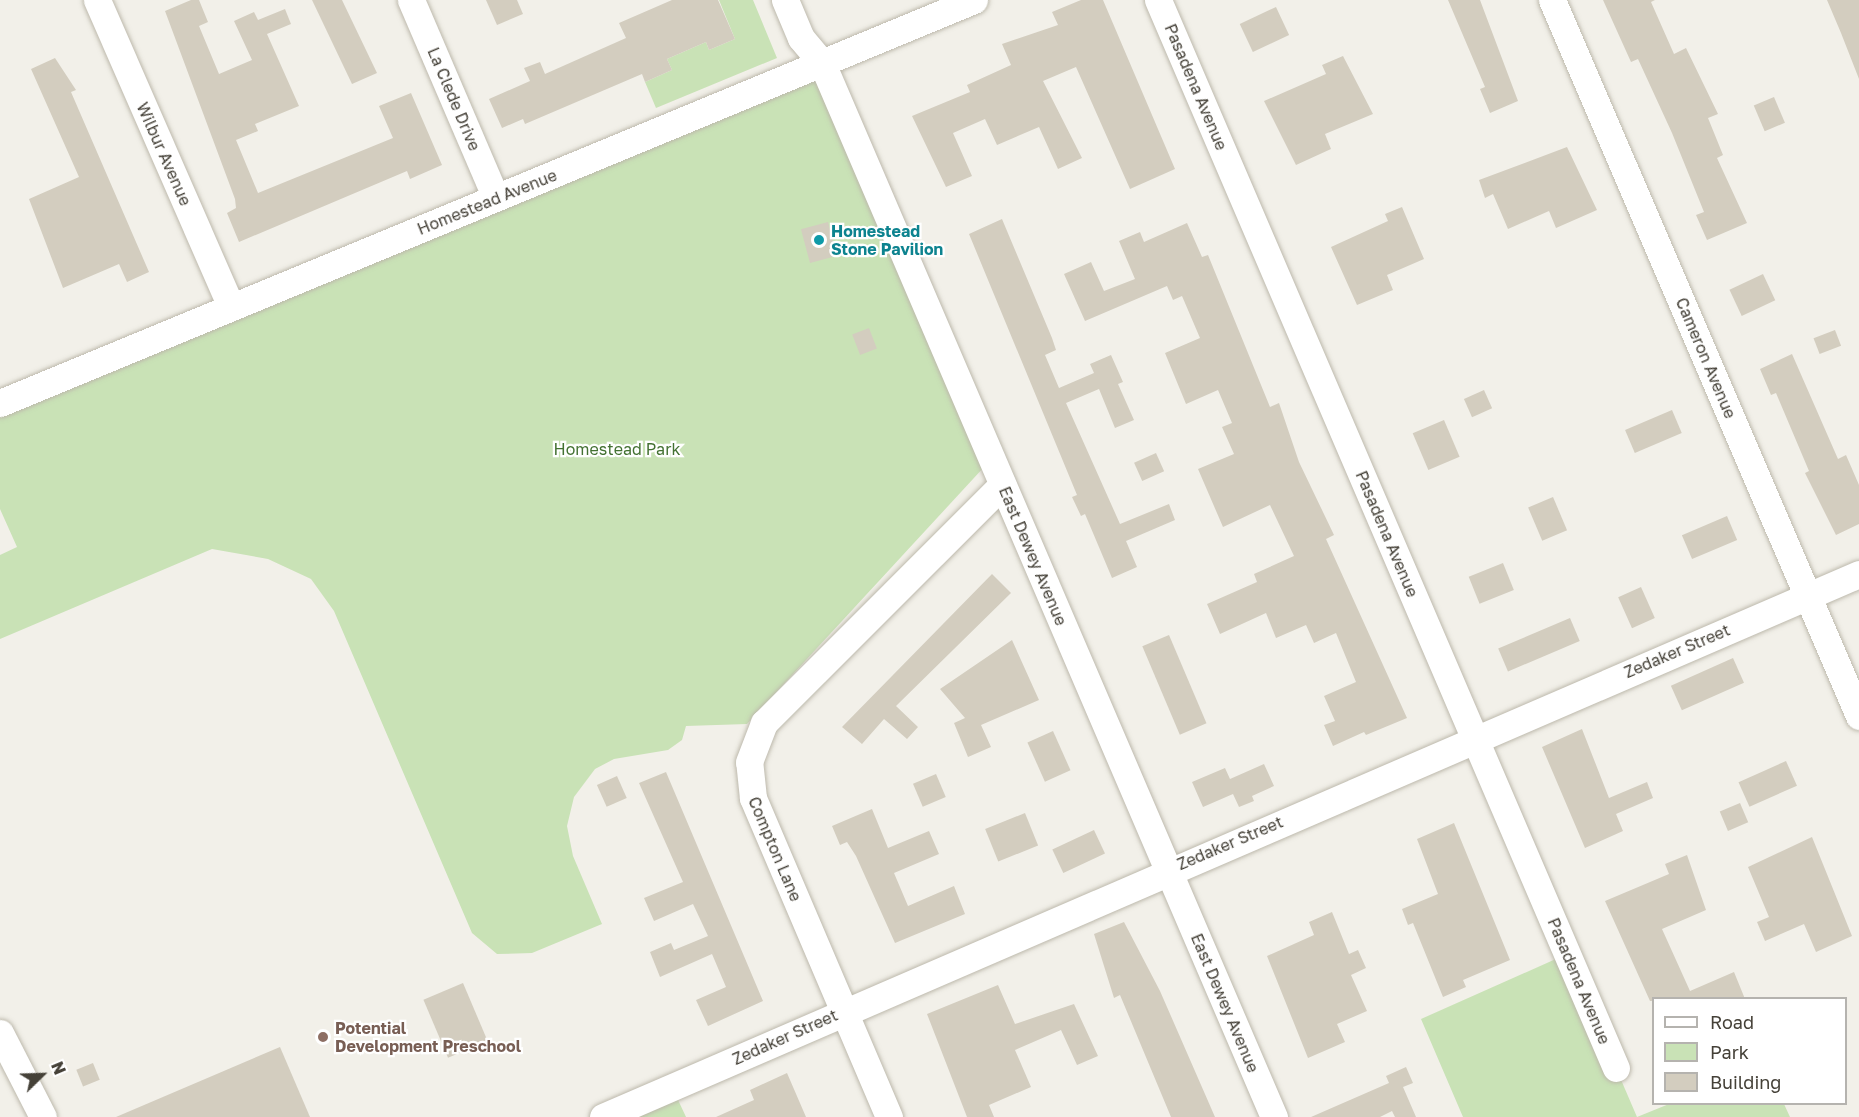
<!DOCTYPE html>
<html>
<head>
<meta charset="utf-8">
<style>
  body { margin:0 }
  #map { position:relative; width:1859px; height:1117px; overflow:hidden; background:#f2f0e9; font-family:"Golos Text",sans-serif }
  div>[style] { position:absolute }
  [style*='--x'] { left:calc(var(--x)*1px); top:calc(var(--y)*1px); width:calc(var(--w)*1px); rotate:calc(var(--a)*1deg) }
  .green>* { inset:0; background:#c9e2b6 }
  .building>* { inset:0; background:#d3cdbf; transform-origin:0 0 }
  .roads { filter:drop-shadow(0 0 2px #bdb9ac) drop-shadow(0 0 2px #bdb9ac) }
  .minor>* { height:27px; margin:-13.5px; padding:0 13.5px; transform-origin:13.5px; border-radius:13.5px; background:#fff }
  .dots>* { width:16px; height:16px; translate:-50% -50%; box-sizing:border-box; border:3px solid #fff; border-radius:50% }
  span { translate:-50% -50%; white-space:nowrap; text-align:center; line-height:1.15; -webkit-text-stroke:4.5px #fff; paint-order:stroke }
  .street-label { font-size:16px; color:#454138 }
  .culture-label { font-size:16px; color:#0d838f; font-weight:700 }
  .left { translate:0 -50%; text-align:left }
  .park-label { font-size:16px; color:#437132 }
  .education-label { font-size:16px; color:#785e54; font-weight:700 }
  .legend { position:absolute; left:1652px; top:997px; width:195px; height:108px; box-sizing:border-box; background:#fff; border:2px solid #b5b3af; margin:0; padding:8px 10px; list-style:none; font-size:18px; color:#454138 }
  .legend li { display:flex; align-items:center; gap:12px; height:30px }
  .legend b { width:30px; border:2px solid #b5b3af }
  .north { position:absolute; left:12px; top:1045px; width:60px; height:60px; -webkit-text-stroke:4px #fff; paint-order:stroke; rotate:67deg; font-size:16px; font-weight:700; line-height:24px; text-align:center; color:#454138 }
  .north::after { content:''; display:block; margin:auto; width:21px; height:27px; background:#454138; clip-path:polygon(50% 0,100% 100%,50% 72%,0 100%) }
</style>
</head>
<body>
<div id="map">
  <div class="green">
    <div style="clip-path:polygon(719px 0,753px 0,777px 58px,656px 108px,645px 82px,672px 70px,667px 59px,706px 42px,709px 50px,735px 39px)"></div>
    <div style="clip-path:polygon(822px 63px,985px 466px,747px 724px,686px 726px,682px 740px,668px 750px,614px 759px,595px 769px,574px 797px,567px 826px,573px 856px,602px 924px,532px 953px,497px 954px,472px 933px,334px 611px,311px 579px,268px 559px,212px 549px,0 639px,0 555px,17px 547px,0 509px,0 403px)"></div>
    <div style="clip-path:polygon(1567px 954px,1637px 1117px,1669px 1104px,1784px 1104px,1790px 1117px,1463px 1117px,1421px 1019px)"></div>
    <div style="clip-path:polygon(672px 1087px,686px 1117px,604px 1117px)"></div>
  </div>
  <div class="building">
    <div style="clip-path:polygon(191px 0,199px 0,208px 22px,199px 26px,219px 74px,252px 60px,234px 21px,254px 12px,258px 20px,285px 9px,291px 24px,267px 34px,299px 106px,255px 124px,258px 131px,236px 140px,258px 193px,393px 138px,379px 106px,411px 93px,442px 165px,410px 179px,407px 171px,239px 242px,227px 213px,236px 208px,235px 199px,165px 11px)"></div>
    <div style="clip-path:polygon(312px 0,342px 0,377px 73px,352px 84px)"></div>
    <div style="clip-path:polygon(486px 0,517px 0,523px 14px,497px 25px)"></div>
    <div style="clip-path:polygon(672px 0,718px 0,735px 39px,709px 50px,706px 42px,667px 59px,672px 70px,645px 82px,642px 74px,525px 124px,523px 119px,502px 128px,489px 99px,530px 81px,524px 68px,540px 62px,545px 74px,626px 38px,619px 23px)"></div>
    <div style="clip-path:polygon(1081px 0,1103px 0,1175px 169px,1130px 189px,1076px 67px,1043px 81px,1082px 158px,1058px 169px,1039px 127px,997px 145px,985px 119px,953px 133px,972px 176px,946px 187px,912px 116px,970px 92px,967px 85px,1011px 65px,1002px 44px,1058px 25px,1052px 12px)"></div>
    <div style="clip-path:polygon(1448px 0,1480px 0,1518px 101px,1490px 113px,1480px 89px,1485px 87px)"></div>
    <div style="clip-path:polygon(1603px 0,1655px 0,1651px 2px,1674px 54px,1686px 48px,1718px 114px,1708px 118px,1723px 155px,1717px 158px,1747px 223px,1707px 240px,1696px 215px,1704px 212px,1672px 133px,1638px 59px,1631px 62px)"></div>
    <div style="clip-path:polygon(1827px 0,1859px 0,1859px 79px,1841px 33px)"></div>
    <div style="left:1276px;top:7px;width:31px;height:40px;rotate:65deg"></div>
    <div style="clip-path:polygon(1343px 56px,1373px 114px,1325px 134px,1331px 149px,1296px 165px,1264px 101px,1326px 74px,1322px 65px)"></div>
    <div style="clip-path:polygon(55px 58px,76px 90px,71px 92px,149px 272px,127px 282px,119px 264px,63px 288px,29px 199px,79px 177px,31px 69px)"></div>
    <div style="left:1774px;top:97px;width:28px;height:22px;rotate:67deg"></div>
    <div style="clip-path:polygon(1567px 147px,1597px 210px,1556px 228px,1549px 211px,1508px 229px,1493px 194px,1485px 198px,1479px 180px)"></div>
    <div style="clip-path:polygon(1402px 207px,1424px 259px,1387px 275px,1393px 290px,1357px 305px,1331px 247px,1388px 221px,1385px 214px)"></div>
    <div style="clip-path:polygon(1002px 219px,1052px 338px,1056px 350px,1045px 355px,1059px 388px,1094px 373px,1090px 364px,1111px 355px,1123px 382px,1118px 384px,1134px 420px,1115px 428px,1099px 389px,1066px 403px,1120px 524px,1169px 504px,1175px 520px,1126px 541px,1137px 567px,1112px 578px,1085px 514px,1081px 516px,1072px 497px,1077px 495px,969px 234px)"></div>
    <div style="left:828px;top:222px;width:35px;height:28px;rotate:75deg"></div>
    <div style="clip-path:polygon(1187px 223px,1202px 257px,1208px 255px,1270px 407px,1279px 403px,1299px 462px,1334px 535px,1326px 539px,1407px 718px,1366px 735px,1364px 732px,1333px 746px,1324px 725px,1335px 721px,1324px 696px,1356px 682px,1336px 633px,1314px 643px,1306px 625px,1276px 638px,1266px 613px,1220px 634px,1207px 604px,1257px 582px,1254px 574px,1294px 556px,1270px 505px,1223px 527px,1198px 469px,1234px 454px,1222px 427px,1232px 423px,1218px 390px,1186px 404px,1165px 353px,1200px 338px,1182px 296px,1173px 300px,1167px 286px,1085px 321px,1064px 274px,1091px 262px,1104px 291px,1135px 279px,1119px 241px,1140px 232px,1144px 242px)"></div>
    <div style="left:1763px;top:274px;width:29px;height:37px;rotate:65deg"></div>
    <div style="left:869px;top:328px;width:22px;height:18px;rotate:69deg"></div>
    <div style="left:1835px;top:330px;width:17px;height:23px;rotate:69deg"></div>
    <div style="clip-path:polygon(1792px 354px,1838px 459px,1846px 455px,1859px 485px,1859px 524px,1836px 535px,1805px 473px,1809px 471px,1776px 393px,1771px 395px,1760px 369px)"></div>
    <div style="left:1484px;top:390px;width:20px;height:22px;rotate:66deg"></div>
    <div style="left:1672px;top:410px;width:25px;height:51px;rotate:67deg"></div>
    <div style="left:1444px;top:420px;width:40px;height:34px;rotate:67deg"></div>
    <div style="left:1156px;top:453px;width:20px;height:24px;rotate:66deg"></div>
    <div style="left:1553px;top:497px;width:36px;height:27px;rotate:67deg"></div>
    <div style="left:1727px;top:516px;width:26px;height:49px;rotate:67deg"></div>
    <div style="left:1503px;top:563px;width:29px;height:37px;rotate:68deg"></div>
    <div style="clip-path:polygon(992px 574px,1011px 593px,896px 706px,918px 727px,907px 739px,884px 719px,862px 744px,842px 727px)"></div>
    <div style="left:1641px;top:587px;width:34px;height:25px;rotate:66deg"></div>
    <div style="left:1570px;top:618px;width:25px;height:78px;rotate:67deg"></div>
    <div style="left:1169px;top:635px;width:96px;height:29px;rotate:67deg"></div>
    <div style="clip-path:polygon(1012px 640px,1039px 700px,981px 725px,991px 747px,968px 757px,954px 723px,965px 718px,940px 689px)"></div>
    <div style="left:1733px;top:658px;width:27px;height:68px;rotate:66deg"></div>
    <div style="clip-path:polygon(1582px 729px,1609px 798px,1647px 782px,1653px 798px,1616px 814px,1623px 831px,1585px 848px,1542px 747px)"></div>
    <div style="left:1053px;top:731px;width:43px;height:28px;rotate:66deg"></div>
    <div style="left:1786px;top:761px;width:27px;height:52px;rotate:66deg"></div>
    <div style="clip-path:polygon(1264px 764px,1274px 786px,1252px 796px,1254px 801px,1239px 807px,1233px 794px,1203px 807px,1192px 782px,1225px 768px,1230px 779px)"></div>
    <div style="clip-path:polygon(666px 772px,763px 1001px,708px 1026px,696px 1000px,726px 987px,712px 954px,660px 977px,650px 952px,671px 943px,674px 950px,708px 936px,693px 904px,654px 921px,644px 898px,683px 882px,639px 783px)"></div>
    <div style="left:936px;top:774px;width:25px;height:25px;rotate:67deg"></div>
    <div style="left:617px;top:776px;width:24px;height:22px;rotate:66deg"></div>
    <div style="left:1740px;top:803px;width:21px;height:22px;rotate:67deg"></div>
    <div style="clip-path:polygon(872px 809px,888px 848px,929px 831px,939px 854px,894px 873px,908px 906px,954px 886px,965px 914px,895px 943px,856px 856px,847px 842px,840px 845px,832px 826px)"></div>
    <div style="left:1025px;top:813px;width:35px;height:43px;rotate:68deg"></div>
    <div style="clip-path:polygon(1454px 823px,1510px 960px,1463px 980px,1466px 987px,1443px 997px,1413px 923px,1408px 925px,1402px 909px,1438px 894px,1417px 839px)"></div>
    <div style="left:1094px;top:830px;width:26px;height:46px;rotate:65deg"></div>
    <div style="clip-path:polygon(1812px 837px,1852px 936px,1816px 952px,1804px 924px,1765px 941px,1757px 922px,1769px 917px,1748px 867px)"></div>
    <div style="clip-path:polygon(1687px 855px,1706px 910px,1662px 929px,1690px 991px,1734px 972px,1745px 999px,1650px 1001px,1605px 901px,1669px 874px,1665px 864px)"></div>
    <div style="clip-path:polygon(1332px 912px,1349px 954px,1358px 950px,1366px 968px,1351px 975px,1367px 1011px,1337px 1024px,1345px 1042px,1308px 1058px,1267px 956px,1314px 935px,1309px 922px)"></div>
    <div style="clip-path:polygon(1124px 922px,1160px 991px,1215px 1117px,1171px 1117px,1120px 995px,1114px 998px,1094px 934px)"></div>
    <div style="left:463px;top:983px;width:63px;height:43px;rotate:67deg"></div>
    <div style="clip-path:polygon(998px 985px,1015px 1024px,1074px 1004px,1098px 1056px,1077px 1065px,1061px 1030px,1015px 1050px,1031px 1087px,989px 1105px,994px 1117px,967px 1117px,927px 1014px)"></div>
    <div style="clip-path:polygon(280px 1047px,310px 1117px,116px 1117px)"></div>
    <div style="left:93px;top:1063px;width:18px;height:18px;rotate:68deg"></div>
    <div style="clip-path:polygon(1406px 1067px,1413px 1083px,1403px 1087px,1416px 1117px,1395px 1117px,1392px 1111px,1380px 1117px,1311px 1117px,1389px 1083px,1386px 1076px)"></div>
    <div style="clip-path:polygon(787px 1073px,806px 1117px,716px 1117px,754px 1100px,750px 1090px)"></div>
  </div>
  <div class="roads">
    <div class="minor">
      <div style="--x:97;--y:0;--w:335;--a:66.4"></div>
      <div style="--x:411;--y:0;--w:215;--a:66.8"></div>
      <div style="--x:785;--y:0;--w:41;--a:67.2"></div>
      <div style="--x:801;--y:38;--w:33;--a:50"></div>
      <div style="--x:822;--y:63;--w:1147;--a:66.79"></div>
      <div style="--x:1158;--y:0;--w:1162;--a:66.79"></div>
      <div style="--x:1552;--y:0;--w:779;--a:66.79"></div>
      <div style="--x:0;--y:403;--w:1054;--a:-22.48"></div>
      <div style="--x:0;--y:1033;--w:94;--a:62.9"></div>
      <div style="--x:603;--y:1117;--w:1368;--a:-23.38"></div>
      <div style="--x:889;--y:1117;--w:347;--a:-113.1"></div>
      <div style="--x:753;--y:798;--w:36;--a:-96"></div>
      <div style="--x:749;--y:762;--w:42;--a:-69"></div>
      <div style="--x:764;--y:723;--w:337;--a:-45"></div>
    </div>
  </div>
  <div class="dots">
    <div style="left:819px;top:240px;background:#0f9aa8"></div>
    <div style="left:323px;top:1037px;background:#8d6e63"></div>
  </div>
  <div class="street-label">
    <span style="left:1196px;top:87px;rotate:67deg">Pasadena Avenue</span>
    <span style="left:454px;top:99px;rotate:67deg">La Clede Drive</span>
    <span style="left:164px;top:154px;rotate:66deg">Wilbur Avenue</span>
    <span style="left:487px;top:202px;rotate:-22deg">Homestead Avenue</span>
    <span style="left:1706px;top:358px;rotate:67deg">Cameron Avenue</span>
    <span style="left:1387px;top:534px;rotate:67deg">Pasadena Avenue</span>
    <span style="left:1033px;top:556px;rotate:67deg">East Dewey Avenue</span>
    <span style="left:1677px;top:651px;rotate:-23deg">Zedaker Street</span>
    <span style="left:1230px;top:843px;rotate:-23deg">Zedaker Street</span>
    <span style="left:775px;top:849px;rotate:67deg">Compton Lane</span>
    <span style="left:1579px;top:981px;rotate:67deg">Pasadena Avenue</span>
    <span style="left:1225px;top:1003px;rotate:67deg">East Dewey Avenue</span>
    <span style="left:785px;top:1037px;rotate:-24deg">Zedaker Street</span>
  </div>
  <div class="culture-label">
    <span class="left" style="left:831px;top:240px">Homestead<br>Stone Pavilion</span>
  </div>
  <div class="park-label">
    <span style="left:617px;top:449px">Homestead Park</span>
  </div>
  <div class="education-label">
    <span class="left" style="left:335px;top:1037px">Potential<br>Development Preschool</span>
  </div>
  <ul class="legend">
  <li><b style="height:8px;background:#fff"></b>Road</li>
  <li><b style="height:16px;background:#c9e2b6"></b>Park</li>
  <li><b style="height:16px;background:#d3cdbf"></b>Building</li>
  </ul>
  <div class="north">N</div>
</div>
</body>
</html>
